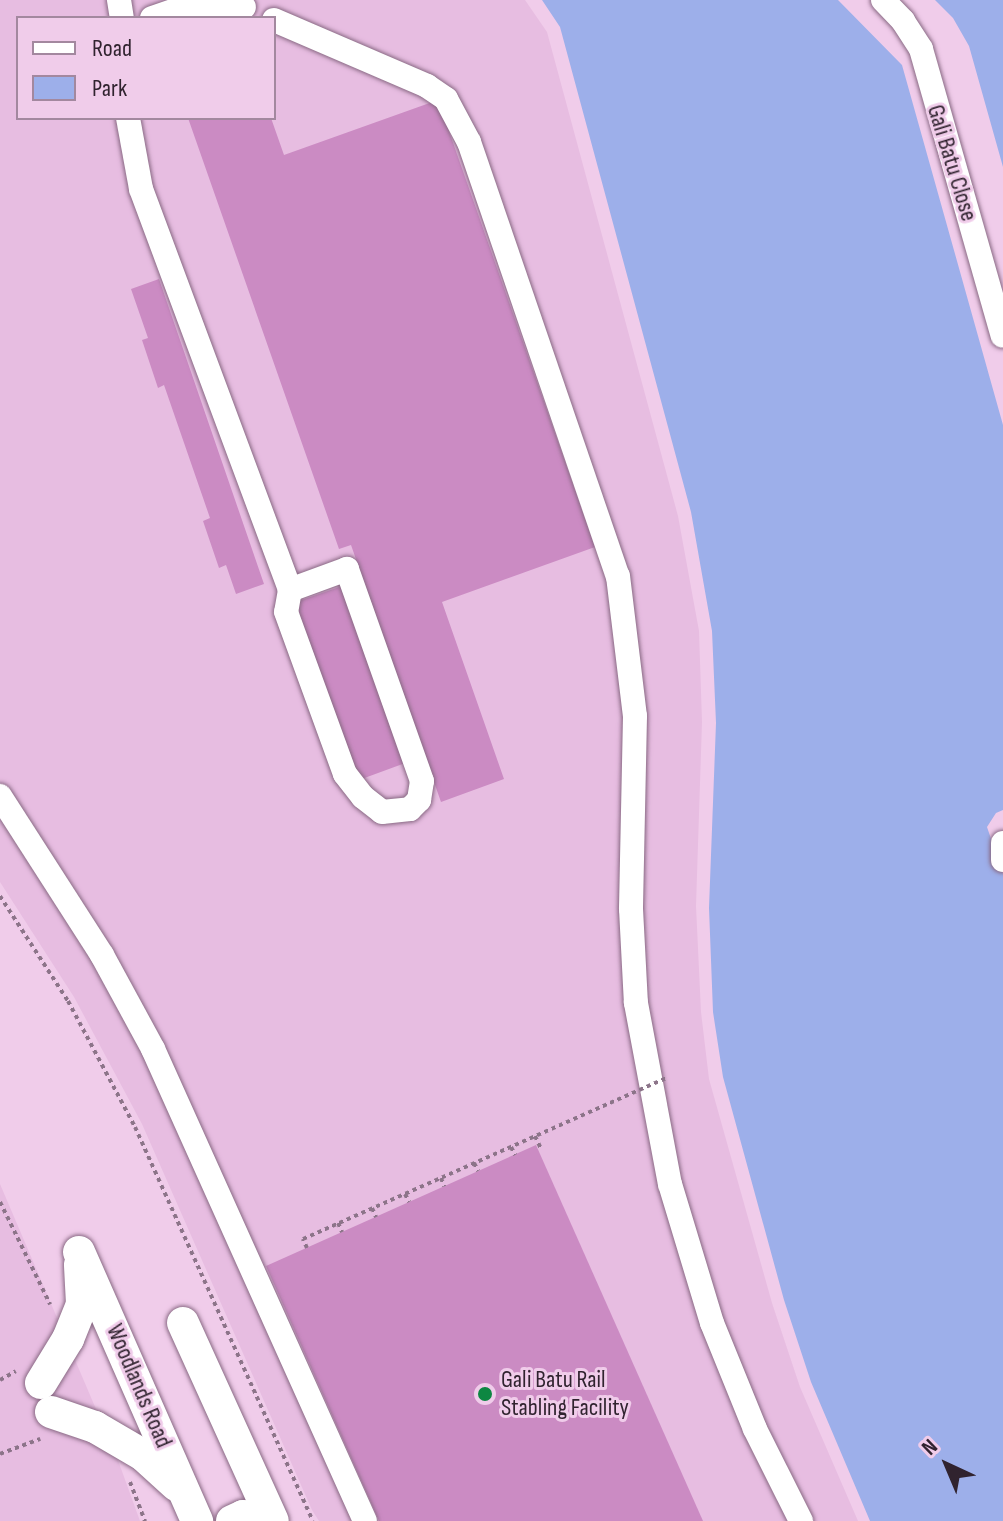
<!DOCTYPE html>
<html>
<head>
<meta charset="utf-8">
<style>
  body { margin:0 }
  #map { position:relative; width:1003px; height:1521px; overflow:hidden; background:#f0ccea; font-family:"Sofia Sans Condensed",sans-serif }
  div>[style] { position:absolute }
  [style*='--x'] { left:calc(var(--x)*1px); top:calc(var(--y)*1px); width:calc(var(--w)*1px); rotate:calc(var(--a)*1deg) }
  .built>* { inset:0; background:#e7bde1 }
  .green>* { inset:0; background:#9dafea }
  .building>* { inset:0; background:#cb8bc3 }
  .path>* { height:4px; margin-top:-2px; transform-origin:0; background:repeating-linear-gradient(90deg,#8c7489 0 4px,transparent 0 8px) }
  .roads { filter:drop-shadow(0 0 2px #896984) drop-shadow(0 0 2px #896984) }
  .minor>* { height:24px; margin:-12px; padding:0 12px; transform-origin:12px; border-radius:12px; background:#fff }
  .major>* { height:32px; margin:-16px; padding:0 16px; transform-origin:16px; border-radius:16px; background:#fff }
  .path-bridge>* { height:4px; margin-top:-2px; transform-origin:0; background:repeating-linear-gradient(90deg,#8c7489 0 4px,transparent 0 8px) }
  .dots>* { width:22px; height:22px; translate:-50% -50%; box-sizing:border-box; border:4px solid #f0ccea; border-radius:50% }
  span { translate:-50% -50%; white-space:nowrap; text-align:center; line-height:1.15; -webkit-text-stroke:6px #f0ccea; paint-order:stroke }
  .street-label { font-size:24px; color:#30232f }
  .poi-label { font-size:24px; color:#30232f }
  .left { translate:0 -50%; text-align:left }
  .legend { position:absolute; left:16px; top:16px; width:260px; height:104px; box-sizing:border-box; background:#f0ccea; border:2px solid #a3889f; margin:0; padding:10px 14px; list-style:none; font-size:24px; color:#30232f }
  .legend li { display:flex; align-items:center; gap:16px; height:40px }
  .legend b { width:40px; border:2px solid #a3889f }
  .north { position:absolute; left:907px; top:1425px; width:80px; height:80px; -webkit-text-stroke:6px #f0ccea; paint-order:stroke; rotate:316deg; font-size:22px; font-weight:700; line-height:32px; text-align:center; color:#30232f }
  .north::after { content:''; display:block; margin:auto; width:28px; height:36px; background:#30232f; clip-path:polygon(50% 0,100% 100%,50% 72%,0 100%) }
</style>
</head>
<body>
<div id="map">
  <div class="built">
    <div style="clip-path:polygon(evenodd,0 0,525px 0,547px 32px,678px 516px,699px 631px,702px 722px,696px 906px,701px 1012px,709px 1079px,772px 1303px,800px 1387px,858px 1521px,319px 1521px,312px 1510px,142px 1124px,74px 997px,0 882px,0 0,18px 18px,274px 18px,274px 118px,18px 118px,18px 18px)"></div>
    <div style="clip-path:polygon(0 1184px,119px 1463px,140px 1521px,0 1521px)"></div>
  </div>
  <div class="green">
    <div style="clip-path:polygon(542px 0,838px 0,902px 65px,1003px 425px,1003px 810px,996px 813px,987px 827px,1003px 874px,1003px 1521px,870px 1521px,811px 1382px,784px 1300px,723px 1077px,713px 1012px,709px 908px,716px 723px,712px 631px,691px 512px,560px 27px)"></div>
    <div style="clip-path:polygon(935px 0,1003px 0,1003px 167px,969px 46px,953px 18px)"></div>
  </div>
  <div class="building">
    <div style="clip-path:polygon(438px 100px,595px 547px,442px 602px,504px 779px,441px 802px,351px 545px,339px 549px,188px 118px,271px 118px,284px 155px)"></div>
    <div style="clip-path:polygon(159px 279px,264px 584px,236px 594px,226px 565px,219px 568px,203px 521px,210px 518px,164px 385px,158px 388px,142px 340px,148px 338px,131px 289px)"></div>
    <div style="clip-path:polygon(345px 585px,408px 762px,359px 780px,295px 615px,300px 614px,296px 602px)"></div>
    <div style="clip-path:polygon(536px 1145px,703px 1521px,379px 1521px,266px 1266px)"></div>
  </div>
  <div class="path">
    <div style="--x:0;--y:896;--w:125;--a:57.1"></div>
    <div style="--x:68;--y:1001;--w:143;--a:62"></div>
    <div style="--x:135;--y:1127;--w:432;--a:65.7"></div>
    <div style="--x:535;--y:1136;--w:14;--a:65"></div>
    <div style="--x:511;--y:1147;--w:9;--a:63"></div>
    <div style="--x:474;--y:1163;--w:9;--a:63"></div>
    <div style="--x:441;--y:1178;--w:9;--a:69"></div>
    <div style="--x:405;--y:1194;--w:9;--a:63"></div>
    <div style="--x:0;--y:1202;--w:114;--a:63.9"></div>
    <div style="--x:372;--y:1208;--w:10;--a:66"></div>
    <div style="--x:338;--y:1223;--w:10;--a:66"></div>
    <div style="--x:0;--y:1380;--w:18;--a:-29"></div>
    <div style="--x:0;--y:1454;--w:43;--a:-20.6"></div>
    <div style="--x:130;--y:1482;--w:42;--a:69"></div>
  </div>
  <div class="roads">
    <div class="minor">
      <div style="--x:119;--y:0;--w:18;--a:81"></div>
      <div style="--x:883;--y:0;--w:29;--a:46"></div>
      <div style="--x:903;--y:21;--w:33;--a:57"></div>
      <div style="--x:921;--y:49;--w:298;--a:74.1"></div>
      <div style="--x:152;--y:18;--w:43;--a:-18.9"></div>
      <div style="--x:193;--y:4;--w:51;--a:3.4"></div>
      <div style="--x:274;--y:20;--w:167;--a:23.3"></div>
      <div style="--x:427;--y:86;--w:23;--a:34"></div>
      <div style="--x:446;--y:99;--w:49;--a:61.9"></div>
      <div style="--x:469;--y:142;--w:459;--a:71.1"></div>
      <div style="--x:618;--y:576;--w:141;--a:83.1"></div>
      <div style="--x:635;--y:716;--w:193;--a:91.2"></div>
      <div style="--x:631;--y:909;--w:94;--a:87"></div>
      <div style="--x:636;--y:1003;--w:184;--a:79.4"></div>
      <div style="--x:670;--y:1184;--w:145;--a:73.2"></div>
      <div style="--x:712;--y:1323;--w:114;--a:67.9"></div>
      <div style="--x:755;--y:1429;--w:103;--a:63.4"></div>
      <div style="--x:128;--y:118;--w:72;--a:79.6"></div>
      <div style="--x:141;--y:189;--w:428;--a:69.6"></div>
      <div style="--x:290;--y:590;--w:22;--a:100"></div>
      <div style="--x:286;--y:612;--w:172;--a:70"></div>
      <div style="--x:345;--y:774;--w:29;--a:52"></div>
      <div style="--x:363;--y:797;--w:24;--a:38"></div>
      <div style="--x:382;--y:812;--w:28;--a:-6"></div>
      <div style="--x:410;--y:809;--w:13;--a:-45"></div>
      <div style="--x:419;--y:800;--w:19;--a:-81"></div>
      <div style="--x:422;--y:781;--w:225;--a:-109.5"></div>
      <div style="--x:347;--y:569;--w:61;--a:159.8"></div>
      <div style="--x:0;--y:796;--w:189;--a:57.3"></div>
      <div style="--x:102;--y:955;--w:107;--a:61.5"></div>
      <div style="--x:153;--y:1049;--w:517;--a:65.81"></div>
      <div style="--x:1003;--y:843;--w:17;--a:90"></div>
    </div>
    <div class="major">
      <div style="--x:79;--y:1252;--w:294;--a:66.3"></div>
      <div style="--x:183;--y:1323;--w:217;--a:65.6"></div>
      <div style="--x:41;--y:1383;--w:52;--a:-58.5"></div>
      <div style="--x:68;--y:1339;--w:38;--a:-68"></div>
      <div style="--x:82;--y:1304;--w:39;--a:-93"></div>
      <div style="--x:51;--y:1412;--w:46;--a:18.8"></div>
      <div style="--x:95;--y:1427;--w:56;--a:30.3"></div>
      <div style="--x:143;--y:1455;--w:45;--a:42.3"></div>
      <div style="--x:232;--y:1521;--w:12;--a:-24"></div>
      <div style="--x:243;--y:1516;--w:16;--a:18"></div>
    </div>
  </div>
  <div class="path-bridge">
    <div style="--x:307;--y:1248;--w:10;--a:-114"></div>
    <div style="--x:303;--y:1239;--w:398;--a:-23.9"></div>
  </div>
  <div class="dots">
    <div style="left:485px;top:1394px;background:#0d8742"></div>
  </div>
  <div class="street-label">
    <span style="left:952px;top:163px;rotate:73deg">Gali Batu Close</span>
    <span style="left:139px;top:1386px;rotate:67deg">Woodlands Road</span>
  </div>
  <div class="poi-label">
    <span class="left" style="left:501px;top:1394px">Gali Batu Rail<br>Stabling Facility</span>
  </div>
  <ul class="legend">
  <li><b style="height:10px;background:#fff"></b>Road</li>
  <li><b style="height:22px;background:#9dafea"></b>Park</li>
  </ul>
  <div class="north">N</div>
</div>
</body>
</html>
